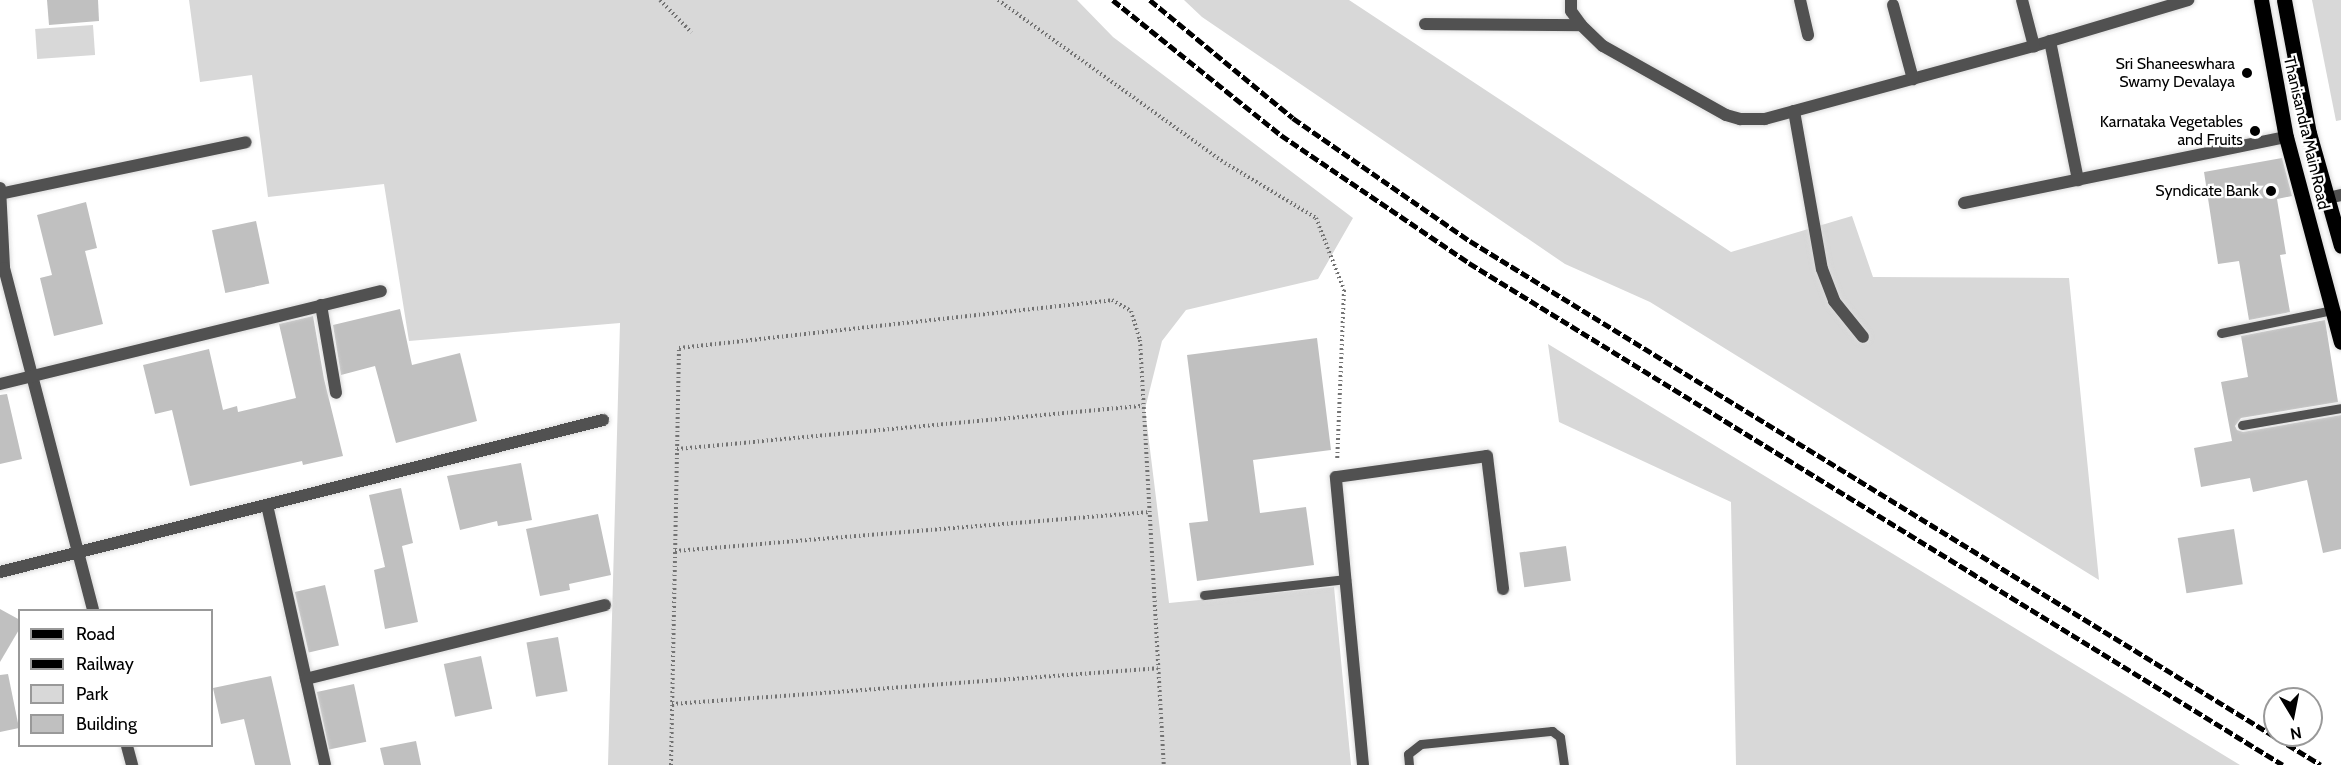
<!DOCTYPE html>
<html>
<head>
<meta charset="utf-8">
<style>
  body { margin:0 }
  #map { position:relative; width:2341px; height:765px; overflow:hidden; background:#fff; font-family:Cabin,sans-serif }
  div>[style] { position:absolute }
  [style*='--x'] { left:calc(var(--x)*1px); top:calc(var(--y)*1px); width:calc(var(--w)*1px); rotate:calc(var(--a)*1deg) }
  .green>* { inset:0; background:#d8d8d8; transform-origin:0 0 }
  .building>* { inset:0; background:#c0c0c0; transform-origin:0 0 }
  .path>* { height:4px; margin-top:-2px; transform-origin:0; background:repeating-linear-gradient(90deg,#737373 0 1.5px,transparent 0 4.5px) }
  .roads { filter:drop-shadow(0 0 2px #dbdbdb) drop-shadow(0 0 2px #dbdbdb) }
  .lane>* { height:9px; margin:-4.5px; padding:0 4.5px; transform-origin:4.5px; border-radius:4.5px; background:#515151 }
  .street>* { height:12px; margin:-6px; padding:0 6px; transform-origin:6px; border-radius:6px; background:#515151 }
  .primary>* { height:15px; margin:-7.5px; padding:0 7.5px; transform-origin:7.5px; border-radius:7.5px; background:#000 }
  .rail>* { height:4.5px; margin-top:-2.25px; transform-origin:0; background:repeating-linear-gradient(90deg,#000 0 9px,transparent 0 12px) }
  .dots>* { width:16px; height:16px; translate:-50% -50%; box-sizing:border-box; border:3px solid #fff; border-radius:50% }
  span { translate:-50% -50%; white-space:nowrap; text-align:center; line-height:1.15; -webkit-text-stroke:4.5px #fff; paint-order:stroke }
  .poi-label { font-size:16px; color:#000 }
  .right { translate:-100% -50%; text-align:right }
  .street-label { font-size:16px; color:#000 }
  .legend { position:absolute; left:18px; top:609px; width:195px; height:138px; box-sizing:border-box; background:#fff; border:2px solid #999; margin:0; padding:8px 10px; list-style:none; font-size:18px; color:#000 }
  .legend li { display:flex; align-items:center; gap:12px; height:30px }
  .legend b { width:30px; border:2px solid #999 }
  .north { position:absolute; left:2263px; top:687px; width:60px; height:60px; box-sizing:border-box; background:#fff; border:2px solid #999; border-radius:50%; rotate:170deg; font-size:16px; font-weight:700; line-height:24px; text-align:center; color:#000 }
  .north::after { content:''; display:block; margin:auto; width:21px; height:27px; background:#000; clip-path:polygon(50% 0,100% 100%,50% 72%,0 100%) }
</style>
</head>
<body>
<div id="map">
  <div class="green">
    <div style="clip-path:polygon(189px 0,1077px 0,1113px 37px,1353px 218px,1318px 279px,1186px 310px,1162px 341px,1145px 409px,1169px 603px,1334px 587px,1351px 765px,608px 765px,620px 323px,409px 341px,384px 184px,268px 197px,252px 75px,200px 82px)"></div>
    <div style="clip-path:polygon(1184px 0,1349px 0,1731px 252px,1852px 216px,1873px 277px,2069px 278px,2099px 580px,1650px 302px,1565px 264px,1202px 17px)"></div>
    <div style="clip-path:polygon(2312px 0,2341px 0,2341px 120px,2336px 121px)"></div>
    <div style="left:93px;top:25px;width:30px;height:58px;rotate:86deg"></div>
    <div style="clip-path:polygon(1548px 344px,2240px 765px,1736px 765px,1731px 502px,1559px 422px)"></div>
  </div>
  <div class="building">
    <div style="clip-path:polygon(47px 0,98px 0,99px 21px,49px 25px)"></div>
    <div style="clip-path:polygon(2282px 158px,2292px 196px,2277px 199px,2286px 254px,2280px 255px,2290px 312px,2249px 320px,2239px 261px,2218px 264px,2204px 172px)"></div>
    <div style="clip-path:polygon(86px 202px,97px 248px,85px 251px,103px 324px,54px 336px,40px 278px,52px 275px,37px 215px)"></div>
    <div style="left:256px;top:221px;width:64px;height:45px;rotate:78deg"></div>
    <div style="clip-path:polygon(400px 309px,412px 365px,460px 353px,477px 421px,396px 443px,375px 366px,341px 375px,333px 325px)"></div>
    <div style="clip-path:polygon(313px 316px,324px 379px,343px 456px,303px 465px,302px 461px,190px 486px,172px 410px,155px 414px,143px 365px,209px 349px,223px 410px,237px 406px,238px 412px,296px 398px,279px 324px)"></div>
    <div style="clip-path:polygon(2325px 320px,2338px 402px,2241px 418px,2235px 426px,2237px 430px,2243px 432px,2341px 415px,2341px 549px,2323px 553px,2307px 480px,2253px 492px,2250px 478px,2201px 487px,2194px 448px,2232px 441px,2221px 382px,2248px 377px,2241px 336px)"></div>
    <div style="clip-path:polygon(1317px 338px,1331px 450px,1253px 460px,1260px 513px,1306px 507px,1314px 565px,1197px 581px,1189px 523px,1208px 521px,1187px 355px)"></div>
    <div style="clip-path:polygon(7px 394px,22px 459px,0 464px,0 395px)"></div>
    <div style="clip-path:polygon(521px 463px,532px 520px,498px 526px,497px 521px,460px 530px,447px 476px)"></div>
    <div style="clip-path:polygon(401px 488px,413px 543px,402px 546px,418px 622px,385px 629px,374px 570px,385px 567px,369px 495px)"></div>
    <div style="clip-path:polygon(598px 514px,611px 575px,569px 584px,570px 590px,540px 596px,526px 529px)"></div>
    <div style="left:2234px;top:529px;width:56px;height:57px;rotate:81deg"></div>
    <div style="left:1566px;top:546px;width:35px;height:47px;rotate:82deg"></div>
    <div style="left:325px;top:585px;width:62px;height:31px;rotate:77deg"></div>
    <div style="clip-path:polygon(0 609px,20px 620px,20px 628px,0 662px)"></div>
    <div style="left:558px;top:637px;width:55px;height:32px;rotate:80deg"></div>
    <div style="left:481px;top:656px;width:54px;height:38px;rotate:78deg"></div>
    <div style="clip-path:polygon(8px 674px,19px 728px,0 732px,0 675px)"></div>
    <div style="clip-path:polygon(271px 676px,279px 711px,291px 765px,255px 765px,244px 719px,221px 724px,213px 688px)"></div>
    <div style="left:354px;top:684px;width:59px;height:38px;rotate:78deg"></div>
    <div style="clip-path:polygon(416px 741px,421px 765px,384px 765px,380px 748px)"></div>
  </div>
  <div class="path">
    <div style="--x:660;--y:0;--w:45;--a:45.9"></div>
    <div style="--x:998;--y:0;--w:279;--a:35.7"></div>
    <div style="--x:1225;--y:163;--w:106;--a:31.1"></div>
    <div style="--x:1316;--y:218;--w:77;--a:68.7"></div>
    <div style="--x:1344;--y:290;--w:171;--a:92.3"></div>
    <div style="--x:677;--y:449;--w:468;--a:-5.3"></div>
    <div style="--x:675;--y:551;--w:476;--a:-4.7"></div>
    <div style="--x:672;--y:704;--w:487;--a:-4.2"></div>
    <div style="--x:671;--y:765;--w:417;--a:-88.9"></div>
    <div style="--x:679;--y:348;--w:436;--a:-6.3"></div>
    <div style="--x:1112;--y:300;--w:22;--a:30"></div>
    <div style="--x:1131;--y:311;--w:30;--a:73"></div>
    <div style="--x:1140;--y:340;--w:426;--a:86.8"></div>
  </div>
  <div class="roads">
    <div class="lane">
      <div style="--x:2221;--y:333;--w:113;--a:-11.7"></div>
      <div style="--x:2242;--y:425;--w:100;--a:-9.7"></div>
      <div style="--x:1204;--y:595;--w:143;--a:-6.4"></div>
      <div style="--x:1409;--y:765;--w:11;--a:-95"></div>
      <div style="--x:1408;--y:754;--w:16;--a:-38"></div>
      <div style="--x:1421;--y:744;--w:132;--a:-5.7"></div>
      <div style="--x:1552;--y:731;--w:10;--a:37"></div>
      <div style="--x:1560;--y:737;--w:28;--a:82"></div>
    </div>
    <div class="street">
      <div style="--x:1571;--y:0;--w:11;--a:90"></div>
      <div style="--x:1571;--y:11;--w:17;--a:54"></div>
      <div style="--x:1581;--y:25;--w:30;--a:44"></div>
      <div style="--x:1603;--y:46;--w:141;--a:29.3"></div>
      <div style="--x:1726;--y:115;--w:15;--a:16"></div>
      <div style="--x:1740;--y:119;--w:25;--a:0"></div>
      <div style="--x:1765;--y:119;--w:279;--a:-15.2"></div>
      <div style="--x:2034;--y:46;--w:161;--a:-16.6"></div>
      <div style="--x:1800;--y:0;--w:36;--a:77"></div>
      <div style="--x:2022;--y:0;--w:48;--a:75.4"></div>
      <div style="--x:1893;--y:5;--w:77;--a:74.9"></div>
      <div style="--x:1425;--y:24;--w:156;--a:0.4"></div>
      <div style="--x:2050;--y:41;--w:142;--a:78.6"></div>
      <div style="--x:1794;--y:111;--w:160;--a:80"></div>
      <div style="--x:1822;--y:269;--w:34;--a:69"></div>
      <div style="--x:1834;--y:301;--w:46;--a:51.1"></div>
      <div style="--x:0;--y:188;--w:80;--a:87.1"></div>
      <div style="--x:4;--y:268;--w:353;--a:75.4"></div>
      <div style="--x:0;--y:194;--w:251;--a:-11.9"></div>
      <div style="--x:2328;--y:198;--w:13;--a:-13"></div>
      <div style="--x:1964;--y:203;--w:329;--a:-11.6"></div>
      <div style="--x:321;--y:305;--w:89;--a:80.3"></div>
      <div style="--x:0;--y:384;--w:392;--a:-13.7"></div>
      <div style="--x:267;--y:505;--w:266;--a:77.4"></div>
      <div style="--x:0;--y:572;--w:622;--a:-14.15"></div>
      <div style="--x:306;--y:679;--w:308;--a:-13.9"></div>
      <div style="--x:127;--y:746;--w:20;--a:75"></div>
      <div style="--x:1363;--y:765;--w:289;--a:-95.4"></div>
      <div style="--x:1336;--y:477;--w:152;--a:-7.9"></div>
      <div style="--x:1487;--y:456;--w:134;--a:83.1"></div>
    </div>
    <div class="primary">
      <div style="--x:2261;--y:0;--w:139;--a:79.7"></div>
      <div style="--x:2286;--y:137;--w:212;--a:75"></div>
      <div style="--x:2284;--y:0;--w:135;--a:79.4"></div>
      <div style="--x:2309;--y:133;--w:117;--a:74.2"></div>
    </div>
  </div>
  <div class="rail">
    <div style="--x:1113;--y:0;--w:216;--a:38.8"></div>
    <div style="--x:1281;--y:135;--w:227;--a:34.2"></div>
    <div style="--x:1469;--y:263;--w:956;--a:31.66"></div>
    <div style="--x:1150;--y:0;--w:185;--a:39.5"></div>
    <div style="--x:1293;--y:118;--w:216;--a:34.8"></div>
    <div style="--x:1470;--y:241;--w:999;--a:31.62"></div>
  </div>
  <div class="dots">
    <div style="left:2247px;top:73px;background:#000"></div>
    <div style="left:2255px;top:131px;background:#000"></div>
    <div style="left:2271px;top:191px;background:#000"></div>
  </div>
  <div class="poi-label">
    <span class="right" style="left:2235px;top:73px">Sri Shaneeswhara<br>Swamy Devalaya</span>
    <span class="right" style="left:2243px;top:131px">Karnataka Vegetables<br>and Fruits</span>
    <span class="right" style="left:2259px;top:191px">Syndicate Bank</span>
  </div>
  <div class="street-label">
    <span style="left:2306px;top:133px;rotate:77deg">Thanisandra Main Road</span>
  </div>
  <ul class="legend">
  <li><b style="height:8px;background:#000"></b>Road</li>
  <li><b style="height:8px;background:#000"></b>Railway</li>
  <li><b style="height:16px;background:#d8d8d8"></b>Park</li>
  <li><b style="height:16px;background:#c0c0c0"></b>Building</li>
  </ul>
  <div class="north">N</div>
</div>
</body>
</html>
